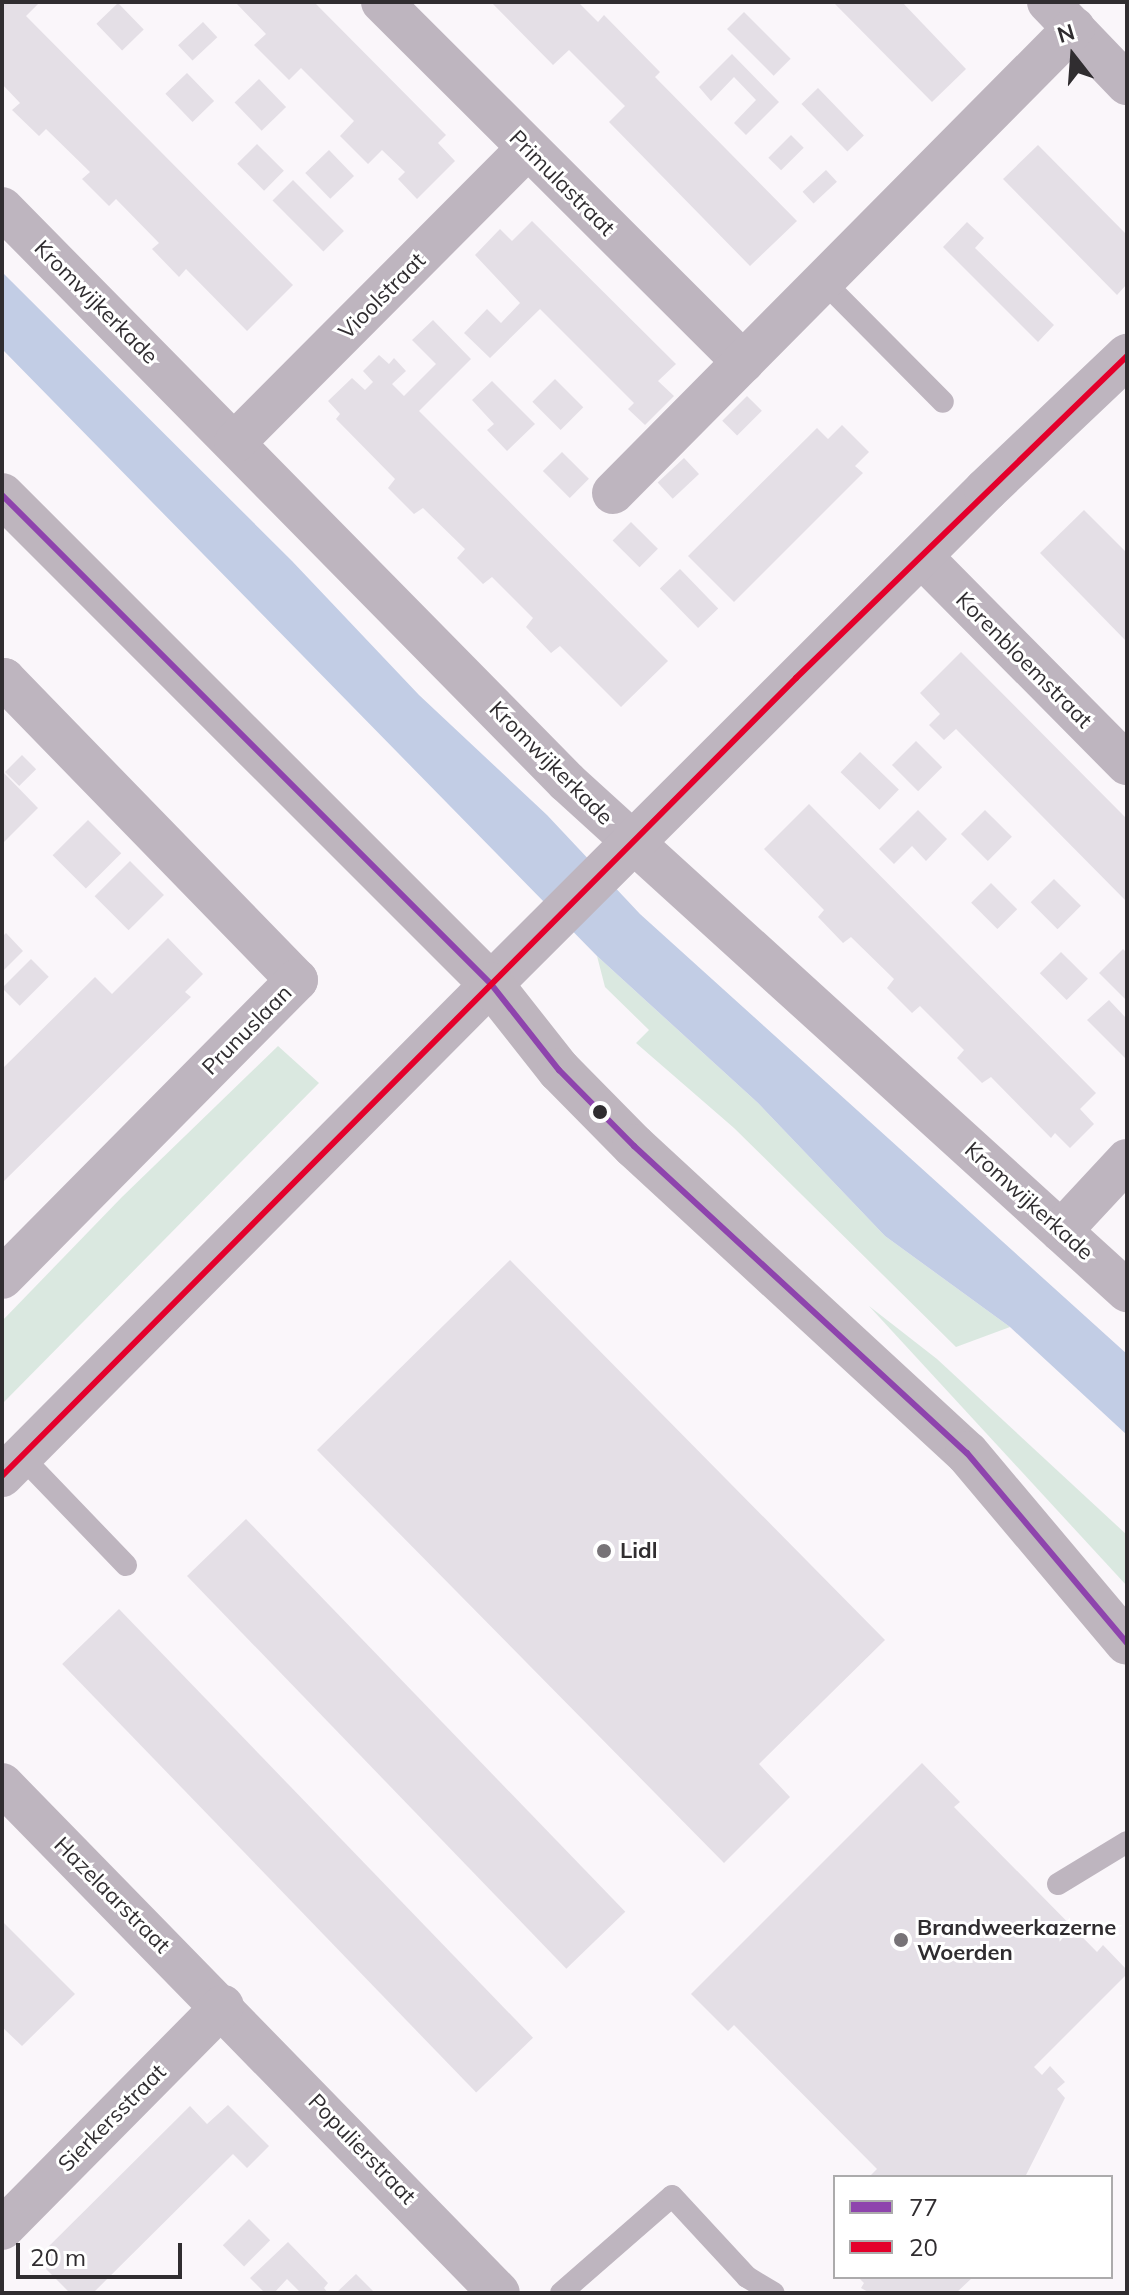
<!DOCTYPE html>
<html>
<head>
<meta charset="utf-8">
<style>
  body { margin:0 }
  #map { position:relative; width:1129px; height:2295px; overflow:hidden; background:#faf6fa; font-family:Mulish,sans-serif }
  div>[style] { position:absolute }
  [style*='--x'] { left:calc(var(--x)*1px); top:calc(var(--y)*1px); width:calc(var(--w)*1px); rotate:calc(var(--a)*1deg) }
  .green>* { inset:0; background:#dae8e0 }
  .water>* { inset:0; background:#c2cde5 }
  .building>* { inset:0; background:#e4dfe6; transform-origin:0 0 }
  .service>* { height:22px; margin:-11px; padding:0 11px; transform-origin:11px; border-radius:11px; background:#beb5bf }
  .minor>* { height:42px; margin:-21px; padding:0 21px; transform-origin:21px; border-radius:21px; background:#beb5bf }
  .tertiary>* { height:44px; margin:-22px; padding:0 22px; transform-origin:22px; border-radius:22px; background:#beb5bf }
  .secondary>* { height:44px; margin:-22px; padding:0 22px; transform-origin:22px; border-radius:22px; background:#beb5be }
  .bus-1>* { height:6px; margin:-3px; padding:0 3px; transform-origin:3px; border-radius:3px; background:#8e44ad }
  .bus-2>* { height:6px; margin:-3px; padding:0 3px; transform-origin:3px; border-radius:3px; background:#e4002b }
  .dots>* { width:22px; height:22px; translate:-50% -50%; box-sizing:border-box; border:4px solid #fff; border-radius:50% }
  span { translate:-50% -50%; white-space:nowrap; text-align:center; line-height:1.15; -webkit-text-stroke:6px #fff; paint-order:stroke }
  .street-label { font-size:22px; color:#302d30 }
  .poi-label { font-size:22px; color:#302d30; font-weight:700 }
  .left { translate:0 -50%; text-align:left }
  .frame { position:absolute; inset:0; border:4px solid #302d30; pointer-events:none }
  .legend { position:absolute; left:833px; top:2175px; width:280px; height:104px; box-sizing:border-box; background:#fff; border:2px solid #acabac; margin:0; padding:10px 14px; list-style:none; font-size:24px; color:#302d30 }
  .legend li { display:flex; align-items:center; gap:16px; height:40px }
  .legend b { width:40px; border:2px solid #acabac }
  .north { position:absolute; left:1033px; top:16px; width:80px; height:80px; -webkit-text-stroke:6px #fff; paint-order:stroke; rotate:343deg; font-size:22px; font-weight:700; line-height:32px; text-align:center; color:#302d30 }
  .north::after { content:''; display:block; margin:auto; width:28px; height:36px; background:#302d30; clip-path:polygon(50% 0,100% 100%,50% 72%,0 100%) }
  .scale { position:absolute; left:16px; top:2243px; width:166px; height:36px; box-sizing:border-box; border:4px solid #302d30; border-top:0; padding-left:10px; font-size:24px; line-height:28px; white-space:nowrap; color:#302d30; -webkit-text-stroke:6px #fff; paint-order:stroke }
</style>
</head>
<body>
<div id="map">
  <div class="green">
    <div style="clip-path:polygon(597px 956px,758px 1103px,885px 1236px,1010px 1327px,956px 1347px,734px 1128px,636px 1043px,649px 1030px,605px 987px)"></div>
    <div style="clip-path:polygon(278px 1046px,319px 1083px,2px 1404px,2px 1321px,122px 1197px)"></div>
    <div style="clip-path:polygon(869px 1306px,937px 1359px,1127px 1535px,1127px 1586px)"></div>
  </div>
  <div class="water">
    <div style="clip-path:polygon(2px 272px,292px 561px,419px 695px,547px 815px,640px 914px,1127px 1354px,1127px 1435px,1010px 1327px,885px 1236px,758px 1103px,597px 956px,2px 349px)"></div>
  </div>
  <div class="building">
    <div style="clip-path:polygon(2px 2px,40px 2px,26px 16px,293px 285px,247px 331px,186px 269px,179px 277px,152px 249px,159px 243px,116px 199px,109px 206px,82px 179px,90px 172px,46px 129px,39px 136px,12px 110px,20px 103px,2px 84px)"></div>
    <div style="clip-path:polygon(235px 2px,314px 2px,446px 135px,438px 143px,455px 161px,417px 199px,398px 179px,405px 172px,382px 150px,368px 164px,340px 136px,354px 121px,301px 68px,289px 80px,254px 45px,266px 34px)"></div>
    <div style="clip-path:polygon(491px 2px,578px 2px,598px 22px,604px 15px,660px 72px,655px 77px,797px 221px,750px 266px,609px 122px,625px 106px,569px 50px,553px 65px)"></div>
    <div style="clip-path:polygon(833px 2px,902px 2px,966px 69px,932px 102px)"></div>
    <div style="left:118px;top:3px;width:37px;height:30px;rotate:46deg"></div>
    <div style="left:744px;top:12px;width:66px;height:24px;rotate:45deg"></div>
    <div style="left:203px;top:22px;width:21px;height:34px;rotate:47deg"></div>
    <div style="clip-path:polygon(732px 54px,779px 102px,746px 135px,734px 123px,756px 100px,734px 77px,711px 101px,699px 87px)"></div>
    <div style="left:187px;top:73px;width:39px;height:30px;rotate:46deg"></div>
    <div style="left:259px;top:79px;width:39px;height:34px;rotate:46deg"></div>
    <div style="left:818px;top:88px;width:66px;height:23px;rotate:46deg"></div>
    <div style="left:791px;top:135px;width:18px;height:32px;rotate:45deg"></div>
    <div style="left:257px;top:144px;width:38px;height:28px;rotate:45deg"></div>
    <div style="clip-path:polygon(1038px 145px,1127px 235px,1127px 284px,1117px 295px,1003px 179px)"></div>
    <div style="left:329px;top:150px;width:36px;height:33px;rotate:46deg"></div>
    <div style="left:826px;top:170px;width:16px;height:32px;rotate:47deg"></div>
    <div style="left:293px;top:180px;width:72px;height:29px;rotate:45deg"></div>
    <div style="clip-path:polygon(532px 221px,676px 364px,658px 381px,674px 396px,645px 425px,628px 409px,634px 403px,540px 309px,490px 358px,464px 333px,487px 309px,501px 323px,520px 303px,475px 255px,500px 229px,512px 241px)"></div>
    <div style="clip-path:polygon(967px 222px,984px 238px,975px 248px,1054px 325px,1038px 342px,943px 247px)"></div>
    <div style="clip-path:polygon(433px 320px,471px 359px,419px 411px,668px 661px,621px 707px,560px 646px,551px 653px,526px 627px,533px 618px,492px 577px,483px 584px,457px 558px,465px 549px,423px 508px,414px 514px,388px 488px,395px 479px,336px 419px,340px 414px,328px 401px,352px 378px,365px 390px,373px 382px,363px 371px,379px 355px,389px 364px,394px 358px,406px 371px,392px 384px,404px 396px,436px 364px,412px 340px)"></div>
    <div style="left:555px;top:379px;width:40px;height:32px;rotate:45deg"></div>
    <div style="clip-path:polygon(492px 381px,535px 424px,507px 451px,487px 430px,494px 424px,472px 400px)"></div>
    <div style="left:747px;top:396px;width:21px;height:35px;rotate:45deg"></div>
    <div style="clip-path:polygon(842px 425px,869px 452px,855px 466px,863px 473px,734px 602px,688px 556px,817px 428px,828px 439px)"></div>
    <div style="left:562px;top:452px;width:38px;height:27px;rotate:45deg"></div>
    <div style="left:684px;top:458px;width:22px;height:36px;rotate:47deg"></div>
    <div style="clip-path:polygon(1084px 510px,1127px 553px,1127px 642px,1040px 553px)"></div>
    <div style="left:631px;top:522px;width:38px;height:26px;rotate:45deg"></div>
    <div style="left:680px;top:569px;width:55px;height:28px;rotate:46deg"></div>
    <div style="clip-path:polygon(961px 652px,1127px 819px,1127px 902px,956px 729px,944px 740px,929px 725px,940px 714px,920px 693px)"></div>
    <div style="left:916px;top:741px;width:37px;height:34px;rotate:45deg"></div>
    <div style="left:860px;top:752px;width:54px;height:28px;rotate:44deg"></div>
    <div style="left:22px;top:755px;width:20px;height:24px;rotate:45deg"></div>
    <div style="clip-path:polygon(2px 771px,38px 808px,2px 844px)"></div>
    <div style="clip-path:polygon(809px 804px,1096px 1093px,1080px 1109px,1094px 1124px,1070px 1148px,1055px 1133px,1051px 1138px,991px 1077px,982px 1083px,957px 1058px,964px 1050px,920px 1006px,912px 1013px,887px 988px,894px 979px,851px 937px,843px 943px,818px 917px,824px 910px,764px 849px)"></div>
    <div style="clip-path:polygon(918px 810px,947px 839px,926px 861px,912px 846px,894px 864px,879px 849px)"></div>
    <div style="left:985px;top:810px;width:38px;height:34px;rotate:45deg"></div>
    <div style="left:88px;top:820px;width:47px;height:50px;rotate:45deg"></div>
    <div style="left:130px;top:861px;width:48px;height:50px;rotate:45deg"></div>
    <div style="left:1054px;top:879px;width:38px;height:33px;rotate:45deg"></div>
    <div style="left:991px;top:883px;width:37px;height:28px;rotate:45deg"></div>
    <div style="clip-path:polygon(6px 933px,23px 951px,2px 972px,2px 937px)"></div>
    <div style="clip-path:polygon(168px 938px,203px 974px,185px 992px,191px 997px,2px 1183px,2px 1069px,95px 977px,112px 994px)"></div>
    <div style="clip-path:polygon(1123px 949px,1127px 953px,1125px 999px,1099px 973px)"></div>
    <div style="left:1061px;top:952px;width:38px;height:30px;rotate:45deg"></div>
    <div style="left:31px;top:959px;width:25px;height:41px;rotate:45deg"></div>
    <div style="clip-path:polygon(1109px 1000px,1127px 1019px,1127px 1060px,1087px 1020px)"></div>
    <div style="clip-path:polygon(510px 1260px,885px 1640px,759px 1764px,790px 1797px,724px 1863px,317px 1450px)"></div>
    <div style="left:246px;top:1519px;width:546px;height:82px;rotate:46deg"></div>
    <div style="left:119px;top:1609px;width:596px;height:79px;rotate:46deg"></div>
    <div style="clip-path:polygon(922px 1763px,960px 1802px,954px 1807px,1097px 1952px,1103px 1945px,1127px 1970px,1127px 1974px,1034px 2067px,1042px 2075px,1050px 2066px,1065px 2082px,1057px 2089px,1065px 2098px,1025px 2177px,869px 2177px,877px 2169px,734px 2025px,728px 2031px,691px 1994px)"></div>
    <div style="clip-path:polygon(2px 1921px,75px 1994px,22px 2046px,2px 2027px)"></div>
    <div style="clip-path:polygon(228px 2105px,269px 2146px,247px 2168px,233px 2154px,93px 2293px,70px 2293px,36px 2259px,190px 2106px,207px 2124px)"></div>
    <div style="left:249px;top:2219px;width:30px;height:37px;rotate:45deg"></div>
    <div style="clip-path:polygon(288px 2242px,328px 2283px,324px 2288px,328px 2293px,301px 2293px,287px 2279px,274px 2293px,265px 2293px,250px 2278px)"></div>
    <div style="clip-path:polygon(356px 2274px,375px 2293px,336px 2293px)"></div>
    <div style="clip-path:polygon(858px 2277px,973px 2277px,956px 2293px,870px 2293px,861px 2288px,864px 2283px)"></div>
  </div>
  <div class="service">
    <div style="--x:823;--y:281;--w:170;--a:45.2"></div>
    <div style="--x:22;--y:1457;--w:150;--a:46.1"></div>
    <div style="--x:1058;--y:1884;--w:81;--a:-31.3"></div>
    <div style="--x:561;--y:2293;--w:147;--a:-41.1"></div>
    <div style="--x:672;--y:2196;--w:110;--a:47.2"></div>
    <div style="--x:747;--y:2277;--w:31;--a:31"></div>
  </div>
  <div class="minor">
    <div style="--x:382;--y:2;--w:510;--a:44.92"></div>
    <div style="--x:1048;--y:2;--w:114;--a:46.1"></div>
    <div style="--x:2;--y:208;--w:805;--a:45.45"></div>
    <div style="--x:567;--y:782;--w:757;--a:42.27"></div>
    <div style="--x:235;--y:442;--w:414;--a:-45.1"></div>
    <div style="--x:613;--y:493;--w:655;--a:-45.25"></div>
    <div style="--x:921;--y:556;--w:293;--a:45.3"></div>
    <div style="--x:2;--y:681;--w:3;--a:-45"></div>
    <div style="--x:4;--y:679;--w:420;--a:45.8"></div>
    <div style="--x:297;--y:980;--w:419;--a:134.7"></div>
    <div style="--x:1061;--y:1231;--w:97;--a:-47.1"></div>
    <div style="--x:2;--y:1476;--w:694;--a:-45.18"></div>
    <div style="--x:2;--y:1784;--w:711;--a:45.68"></div>
    <div style="--x:2;--y:2229;--w:314;--a:-45.3"></div>
  </div>
  <div class="tertiary">
    <div style="--x:491;--y:984;--w:699;--a:-44.94"></div>
    <div style="--x:986;--y:490;--w:195;--a:-43.5"></div>
  </div>
  <div class="secondary">
    <div style="--x:2;--y:495;--w:692;--a:45"></div>
    <div style="--x:491;--y:984;--w:110;--a:51.7"></div>
    <div style="--x:559;--y:1070;--w:107;--a:45.4"></div>
    <div style="--x:634;--y:1146;--w:453;--a:42.7"></div>
    <div style="--x:967;--y:1453;--w:248;--a:49.9"></div>
  </div>
  <div class="bus-1">
    <div style="--x:2;--y:495;--w:692;--a:45"></div>
    <div style="--x:491;--y:984;--w:110;--a:51.7"></div>
    <div style="--x:559;--y:1070;--w:107;--a:45.4"></div>
    <div style="--x:634;--y:1146;--w:453;--a:42.7"></div>
    <div style="--x:967;--y:1453;--w:248;--a:49.9"></div>
  </div>
  <div class="bus-2">
    <div style="--x:2;--y:1476;--w:1126;--a:-45.14"></div>
    <div style="--x:796;--y:678;--w:462;--a:-44.2"></div>
  </div>
  <div class="dots">
    <div style="left:600px;top:1112px;background:#302d30"></div>
    <div style="left:604px;top:1551px;background:#777377"></div>
    <div style="left:901px;top:1940px;background:#777377"></div>
  </div>
  <div class="street-label">
    <span style="left:562px;top:183px;rotate:45deg">Primulastraat</span>
    <span style="left:382px;top:296px;rotate:-45deg">Vioolstraat</span>
    <span style="left:96px;top:302px;rotate:45deg">Kromwijkerkade</span>
    <span style="left:1024px;top:660px;rotate:45deg">Korenbloemstraat</span>
    <span style="left:551px;top:763px;rotate:45deg">Kromwijkerkade</span>
    <span style="left:247px;top:1030px;rotate:-45deg">Prunuslaan</span>
    <span style="left:1029px;top:1201px;rotate:42deg">Kromwijkerkade</span>
    <span style="left:112px;top:1895px;rotate:45deg">Hazelaarstraat</span>
    <span style="left:112px;top:2118px;rotate:-45deg">Sierkersstraat</span>
    <span style="left:362px;top:2149px;rotate:46deg">Populierstraat</span>
  </div>
  <div class="poi-label">
    <span class="left" style="left:620px;top:1551px">Lidl</span>
    <span class="left" style="left:917px;top:1940px">Brandweerkazerne<br>Woerden</span>
  </div>
  <div class="frame"></div>
  <ul class="legend">
  <li><b style="height:10px;background:#8e44ad"></b>77</li>
  <li><b style="height:10px;background:#e4002b"></b>20</li>
  </ul>
  <div class="north">N</div>
  <div class="scale">20 m</div>
</div>
</body>
</html>
